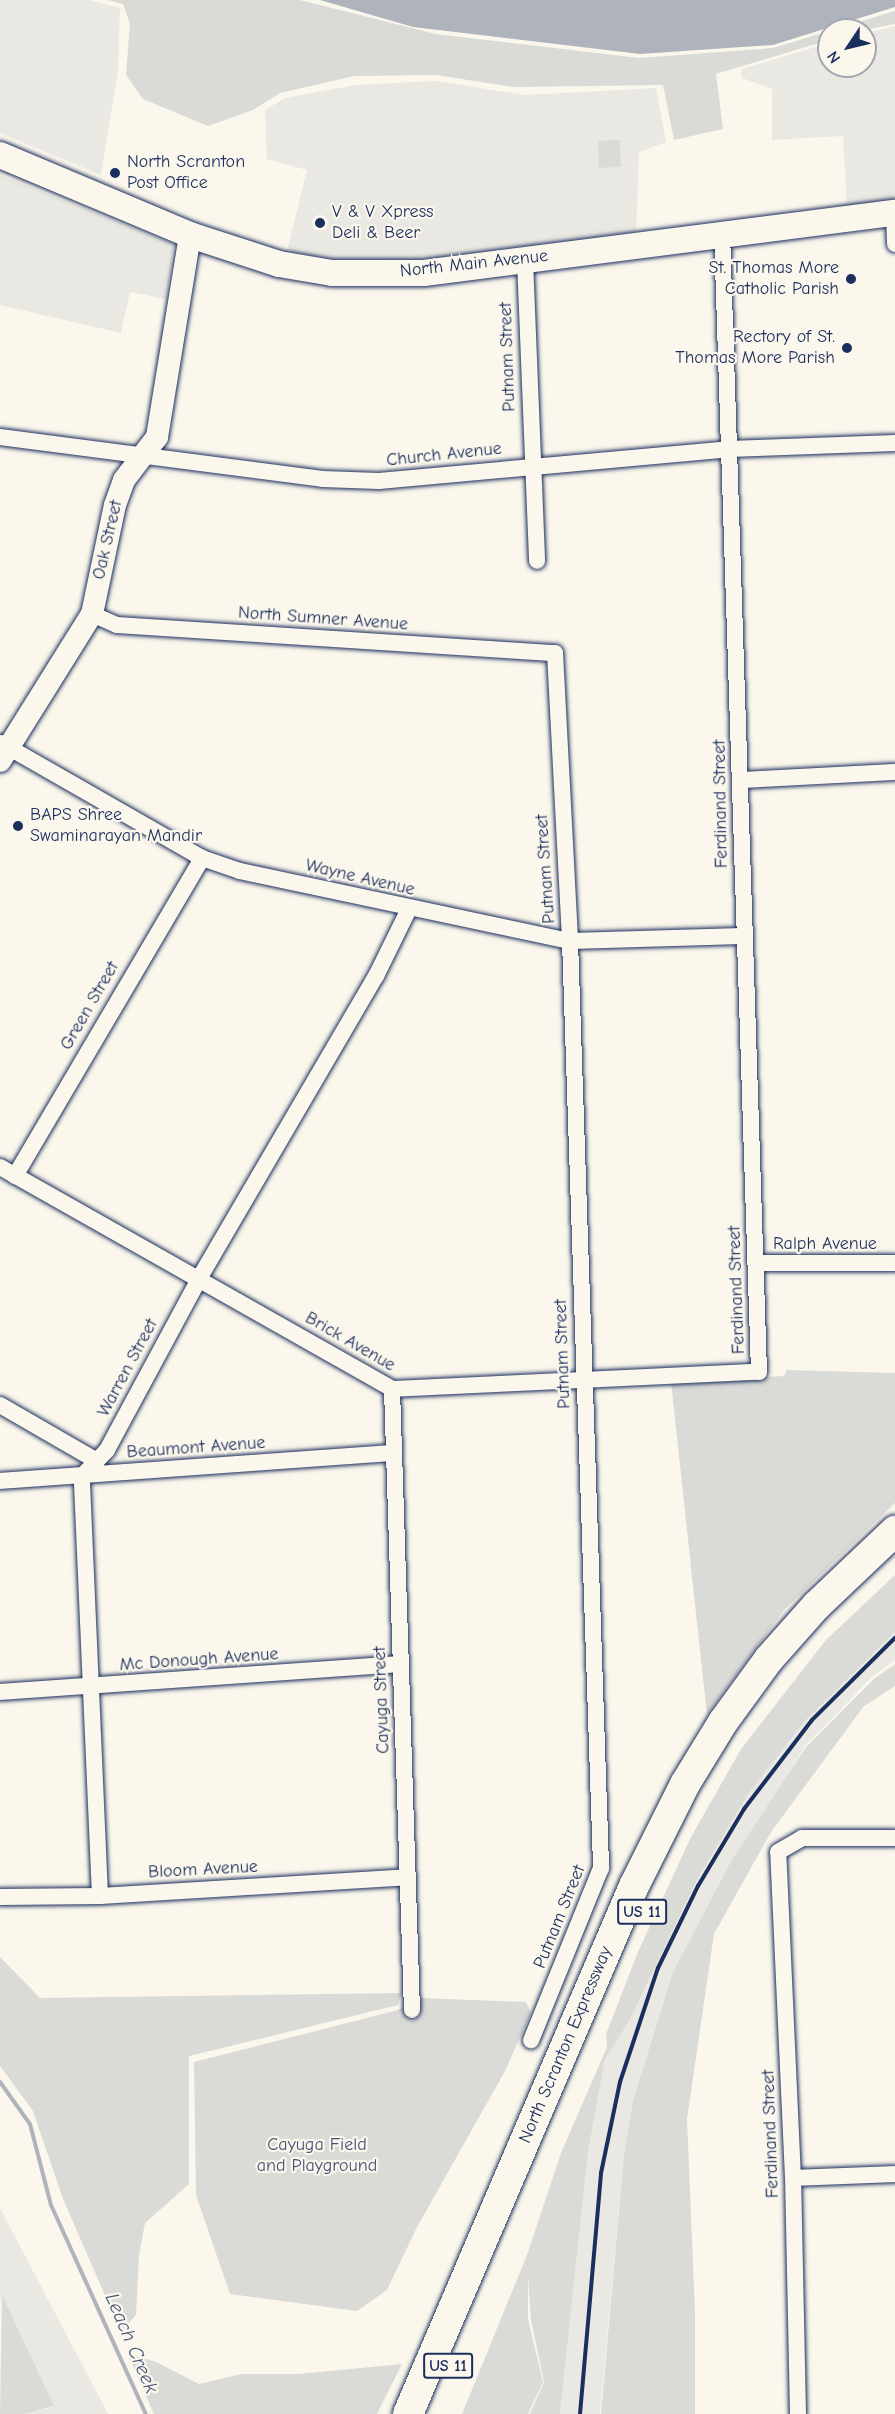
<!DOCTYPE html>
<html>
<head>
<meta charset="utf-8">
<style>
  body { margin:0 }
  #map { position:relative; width:895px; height:2414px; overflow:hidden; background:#fbf7ec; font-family:"Comic Neue",sans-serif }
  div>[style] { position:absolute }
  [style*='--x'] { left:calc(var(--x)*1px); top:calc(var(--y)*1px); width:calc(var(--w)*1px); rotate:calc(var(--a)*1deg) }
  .built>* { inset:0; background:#eae8e2 }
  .green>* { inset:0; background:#dadad7; transform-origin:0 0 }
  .water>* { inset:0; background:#afb3bb }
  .stream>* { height:4px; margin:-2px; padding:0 2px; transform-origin:2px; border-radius:2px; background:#afb3bb }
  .roads { filter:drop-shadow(0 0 2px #1b2f5e) drop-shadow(0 0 2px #1b2f5e) }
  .street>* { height:16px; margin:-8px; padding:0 8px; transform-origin:8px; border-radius:8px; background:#fbf7ec }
  .secondary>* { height:22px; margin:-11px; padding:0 11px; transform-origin:11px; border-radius:11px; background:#fbf7ec }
  .primary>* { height:26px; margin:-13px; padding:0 13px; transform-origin:13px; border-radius:13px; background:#fbf7ec }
  .highway>* { height:30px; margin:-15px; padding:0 15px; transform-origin:15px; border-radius:15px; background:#fbf7ec }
  .rail>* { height:4px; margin:-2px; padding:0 2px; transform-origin:2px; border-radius:2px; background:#1b2f5e }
  .dots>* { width:16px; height:16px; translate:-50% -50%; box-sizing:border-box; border:3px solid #fbf7ec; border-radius:50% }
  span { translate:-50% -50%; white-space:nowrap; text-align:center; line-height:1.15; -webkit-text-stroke:4.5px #fbf7ec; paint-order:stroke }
  .shield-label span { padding:2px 4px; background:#fbf7ec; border:2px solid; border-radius:4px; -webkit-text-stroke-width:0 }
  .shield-label { font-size:16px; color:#1b2f5e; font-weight:700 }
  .poi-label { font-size:18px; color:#1b2f5e }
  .left { translate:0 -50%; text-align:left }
  .right { translate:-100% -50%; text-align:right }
  .street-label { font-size:18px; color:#1b2f5e }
  .park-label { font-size:18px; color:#415176 }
  .water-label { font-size:20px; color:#47577a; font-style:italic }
  .north { position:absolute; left:817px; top:18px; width:60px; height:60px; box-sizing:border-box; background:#fbf7ec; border:2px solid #a1a7b3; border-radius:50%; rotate:235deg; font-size:16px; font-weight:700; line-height:24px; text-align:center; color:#1b2f5e }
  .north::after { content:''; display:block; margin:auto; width:21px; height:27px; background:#1b2f5e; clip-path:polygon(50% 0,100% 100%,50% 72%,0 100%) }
</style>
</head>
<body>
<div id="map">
  <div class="built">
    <div style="clip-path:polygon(0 0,90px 0,120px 8px,118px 70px,101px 175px,0 133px)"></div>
    <div style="clip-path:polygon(895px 26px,895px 203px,847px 207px,843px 136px,772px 140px,772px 89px,742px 78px,741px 69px,829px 43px,829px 66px,865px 66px,865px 33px)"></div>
    <div style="clip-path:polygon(436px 81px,525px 95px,656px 88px,666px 142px,639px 152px,636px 236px,430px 258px,336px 262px,293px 255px,288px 248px,307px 170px,267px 159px,265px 110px,285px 98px,355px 85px)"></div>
    <div style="clip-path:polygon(0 175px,174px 244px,166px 299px,130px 292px,121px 333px,0 305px)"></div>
    <div style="clip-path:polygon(895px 1632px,895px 1660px,872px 1677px,805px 1746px,755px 1830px,730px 1863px,673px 1972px,633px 2100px,624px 2154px,600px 2414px,560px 2414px,588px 2152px,605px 2059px,628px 2023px,699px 1876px,749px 1793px,804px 1722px)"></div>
    <div style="clip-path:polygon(0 2209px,1px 2210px,108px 2414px,24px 2414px,53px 2407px,2px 2296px,0 2304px)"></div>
  </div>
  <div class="green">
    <div style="clip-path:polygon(107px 0,300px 0,436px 34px,639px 58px,773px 48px,829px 31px,829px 40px,716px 74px,723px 129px,674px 140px,663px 85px,514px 87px,436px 75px,354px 76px,280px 93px,253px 110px,208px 126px,143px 99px,126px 75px,130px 24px,123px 4px)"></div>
    <div style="clip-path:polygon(895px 11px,895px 24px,865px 30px,832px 30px)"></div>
    <div style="left:620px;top:140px;width:27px;height:22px;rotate:88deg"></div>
    <div style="clip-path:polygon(787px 1370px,895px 1373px,895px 1503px,784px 1610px,707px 1715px,671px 1382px,784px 1376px)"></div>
    <div style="clip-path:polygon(895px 1575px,895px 1632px,804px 1722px,749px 1793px,699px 1876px,628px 2023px,605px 2059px,588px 2152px,560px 2414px,530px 2414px,544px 2382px,531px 2320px,528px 2277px,528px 2319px,543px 2382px,528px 2414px,462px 2414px,527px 2255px,561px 2153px,607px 2047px,606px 2034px,638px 1952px,691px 1837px,741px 1749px,826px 1640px)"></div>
    <div style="clip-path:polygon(895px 1664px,895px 1686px,864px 1706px,771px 1832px,714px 1934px,687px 2119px,695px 2311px,695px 2414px,601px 2414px,624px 2154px,633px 2100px,673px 1972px,730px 1863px,806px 1747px,874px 1679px)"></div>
    <div style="clip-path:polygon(0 1957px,40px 1998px,401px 1993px,398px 2005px,189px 2056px,189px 2184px,145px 2223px,139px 2255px,136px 2315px,121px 2332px,63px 2199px,33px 2111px,0 2066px)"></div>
    <div style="clip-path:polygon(421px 1998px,526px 2002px,531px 2013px,505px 2071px,416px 2229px,387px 2290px,357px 2311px,230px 2294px,196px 2195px,194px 2062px,398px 2010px)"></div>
    <div style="clip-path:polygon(2px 2295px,54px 2406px,24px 2414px,0 2414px)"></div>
    <div style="clip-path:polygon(127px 2353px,156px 2362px,199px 2384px,241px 2374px,299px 2374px,402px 2364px,377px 2414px,154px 2414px)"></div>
  </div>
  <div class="water">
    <div style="clip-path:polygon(320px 0,895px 0,895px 7px,773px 45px,640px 54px,413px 27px)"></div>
  </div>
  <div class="stream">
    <div style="--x:0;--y:2082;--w:52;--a:54.5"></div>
    <div style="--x:30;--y:2124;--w:84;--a:75.5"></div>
    <div style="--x:51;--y:2205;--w:230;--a:65.6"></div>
  </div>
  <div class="roads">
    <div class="street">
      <div style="--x:894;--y:213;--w:31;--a:88"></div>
      <div style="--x:525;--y:260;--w:301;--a:87.7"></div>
      <div style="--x:0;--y:437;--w:325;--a:7.4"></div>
      <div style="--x:322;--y:479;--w:57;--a:2"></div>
      <div style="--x:379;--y:481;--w:351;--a:-5.2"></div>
      <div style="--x:729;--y:449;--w:166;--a:-2.1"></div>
      <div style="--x:92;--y:614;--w:27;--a:24"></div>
      <div style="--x:117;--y:625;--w:439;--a:3.7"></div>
      <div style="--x:555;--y:653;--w:288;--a:87"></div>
      <div style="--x:570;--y:941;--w:928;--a:88.08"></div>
      <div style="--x:601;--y:1868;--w:186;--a:112.1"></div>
      <div style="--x:1;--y:743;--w:232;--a:29.8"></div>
      <div style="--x:202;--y:858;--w:40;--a:18.9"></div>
      <div style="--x:240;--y:871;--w:337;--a:12"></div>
      <div style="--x:570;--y:941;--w:173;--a:-1.7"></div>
      <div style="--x:741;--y:780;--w:154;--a:-3"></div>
      <div style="--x:0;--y:1167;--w:450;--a:29.5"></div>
      <div style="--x:392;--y:1389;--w:367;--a:-2.7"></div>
      <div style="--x:759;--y:1372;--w:1138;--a:-91.86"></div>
      <div style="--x:15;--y:1176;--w:369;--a:-59.5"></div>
      <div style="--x:756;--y:1263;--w:139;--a:0"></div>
      <div style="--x:392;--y:1389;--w:621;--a:88.16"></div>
      <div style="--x:0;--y:1405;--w:112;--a:30"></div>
      <div style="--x:0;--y:1481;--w:395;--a:-4.1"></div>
      <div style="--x:0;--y:1692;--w:401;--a:-4"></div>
      <div style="--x:100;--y:1896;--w:420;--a:-92.5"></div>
      <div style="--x:82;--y:1476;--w:36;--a:-46"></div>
      <div style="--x:107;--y:1450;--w:196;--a:-61.7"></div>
      <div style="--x:200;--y:1277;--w:349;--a:-59.7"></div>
      <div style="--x:376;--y:976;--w:75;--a:-63.8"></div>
      <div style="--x:0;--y:1897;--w:100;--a:-0.6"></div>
      <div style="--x:100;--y:1896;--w:308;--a:-3.5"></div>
      <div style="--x:793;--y:2178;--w:102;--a:-2.2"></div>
      <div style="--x:798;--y:2414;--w:236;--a:-91.2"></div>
      <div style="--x:793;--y:2178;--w:326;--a:-92.6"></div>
      <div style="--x:778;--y:1852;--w:28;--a:-30"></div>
      <div style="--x:802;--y:1838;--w:93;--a:0"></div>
    </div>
    <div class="secondary">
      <div style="--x:0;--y:761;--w:173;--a:-58"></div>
      <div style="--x:92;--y:614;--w:111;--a:-78.1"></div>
      <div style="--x:115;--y:505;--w:27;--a:-70"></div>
      <div style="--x:124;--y:480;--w:54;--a:-52.5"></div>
      <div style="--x:157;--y:437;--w:205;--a:-80.7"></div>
    </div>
    <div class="primary">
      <div style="--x:0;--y:155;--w:206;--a:22.8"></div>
      <div style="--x:190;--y:235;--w:94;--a:18"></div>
      <div style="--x:279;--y:264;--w:54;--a:9.6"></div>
      <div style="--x:332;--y:273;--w:92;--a:0"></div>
      <div style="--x:424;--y:273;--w:475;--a:-7.3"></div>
    </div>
    <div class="highway">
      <div style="--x:408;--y:2414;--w:574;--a:-66.83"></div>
      <div style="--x:634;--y:1886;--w:114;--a:-63.4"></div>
      <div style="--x:685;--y:1784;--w:73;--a:-58.5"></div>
      <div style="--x:723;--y:1722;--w:78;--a:-53.9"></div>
      <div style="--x:769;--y:1659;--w:72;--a:-48.4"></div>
      <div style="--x:817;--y:1605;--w:108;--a:-43.5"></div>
    </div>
  </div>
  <div class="rail">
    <div style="--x:580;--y:2414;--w:242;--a:-85"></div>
    <div style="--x:601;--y:2173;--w:93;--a:-78.2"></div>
    <div style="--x:620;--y:2082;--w:120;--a:-71.6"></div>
    <div style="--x:658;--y:1968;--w:91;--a:-64"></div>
    <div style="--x:698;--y:1886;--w:90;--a:-59.1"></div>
    <div style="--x:744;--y:1809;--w:112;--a:-52.6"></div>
    <div style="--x:812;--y:1720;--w:117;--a:-44.7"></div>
  </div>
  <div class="dots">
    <div style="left:115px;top:173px;background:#1b2f5e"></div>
    <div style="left:320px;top:223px;background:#1b2f5e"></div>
    <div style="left:851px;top:279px;background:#1b2f5e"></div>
    <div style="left:847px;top:348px;background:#1b2f5e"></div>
    <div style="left:18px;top:826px;background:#1b2f5e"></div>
  </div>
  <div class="shield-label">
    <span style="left:642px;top:1912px">US 11</span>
    <span style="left:448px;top:2366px">US 11</span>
  </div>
  <div class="poi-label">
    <span class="left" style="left:127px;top:173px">North Scranton<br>Post Office</span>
    <span class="left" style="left:332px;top:223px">V &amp; V Xpress<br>Deli &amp; Beer</span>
    <span class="right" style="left:839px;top:279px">St. Thomas More<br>Catholic Parish</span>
    <span class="right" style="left:835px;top:348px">Rectory of St.<br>Thomas More Parish</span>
    <span class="left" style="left:30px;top:826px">BAPS Shree<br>Swaminarayan Mandir</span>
  </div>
  <div class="street-label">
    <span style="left:474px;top:264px;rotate:-6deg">North Main Avenue</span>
    <span style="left:508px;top:357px;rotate:-92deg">Putnam Street</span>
    <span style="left:444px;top:455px;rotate:-6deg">Church Avenue</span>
    <span style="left:108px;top:540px;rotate:-77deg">Oak Street</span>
    <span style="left:323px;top:619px;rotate:4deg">North Sumner Avenue</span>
    <span style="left:721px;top:804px;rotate:-91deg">Ferdinand Street</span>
    <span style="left:546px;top:869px;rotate:-94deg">Putnam Street</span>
    <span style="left:360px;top:878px;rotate:13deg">Wayne Avenue</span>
    <span style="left:90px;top:1006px;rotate:-60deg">Green Street</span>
    <span style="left:825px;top:1244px">Ralph Avenue</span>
    <span style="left:737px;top:1290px;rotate:-92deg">Ferdinand Street</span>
    <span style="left:350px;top:1342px;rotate:30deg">Brick Avenue</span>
    <span style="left:563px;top:1354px;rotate:-92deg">Putnam Street</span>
    <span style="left:128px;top:1368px;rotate:-62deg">Warren Street</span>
    <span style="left:196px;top:1448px;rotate:-4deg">Beaumont Avenue</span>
    <span style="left:199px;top:1660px;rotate:-4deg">Mc Donough Avenue</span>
    <span style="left:382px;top:1700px;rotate:-92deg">Cayuga Street</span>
    <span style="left:203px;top:1870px;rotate:-3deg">Bloom Avenue</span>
    <span style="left:560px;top:1917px;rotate:-68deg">Putnam Street</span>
    <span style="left:566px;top:2045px;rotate:-67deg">North Scranton Expressway</span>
    <span style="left:771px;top:2134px;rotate:-92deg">Ferdinand Street</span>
  </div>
  <div class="park-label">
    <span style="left:317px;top:2156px">Cayuga Field<br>and Playground</span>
  </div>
  <div class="water-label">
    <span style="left:132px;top:2343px;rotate:67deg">Leach Creek</span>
  </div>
  <div class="north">N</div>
</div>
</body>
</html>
